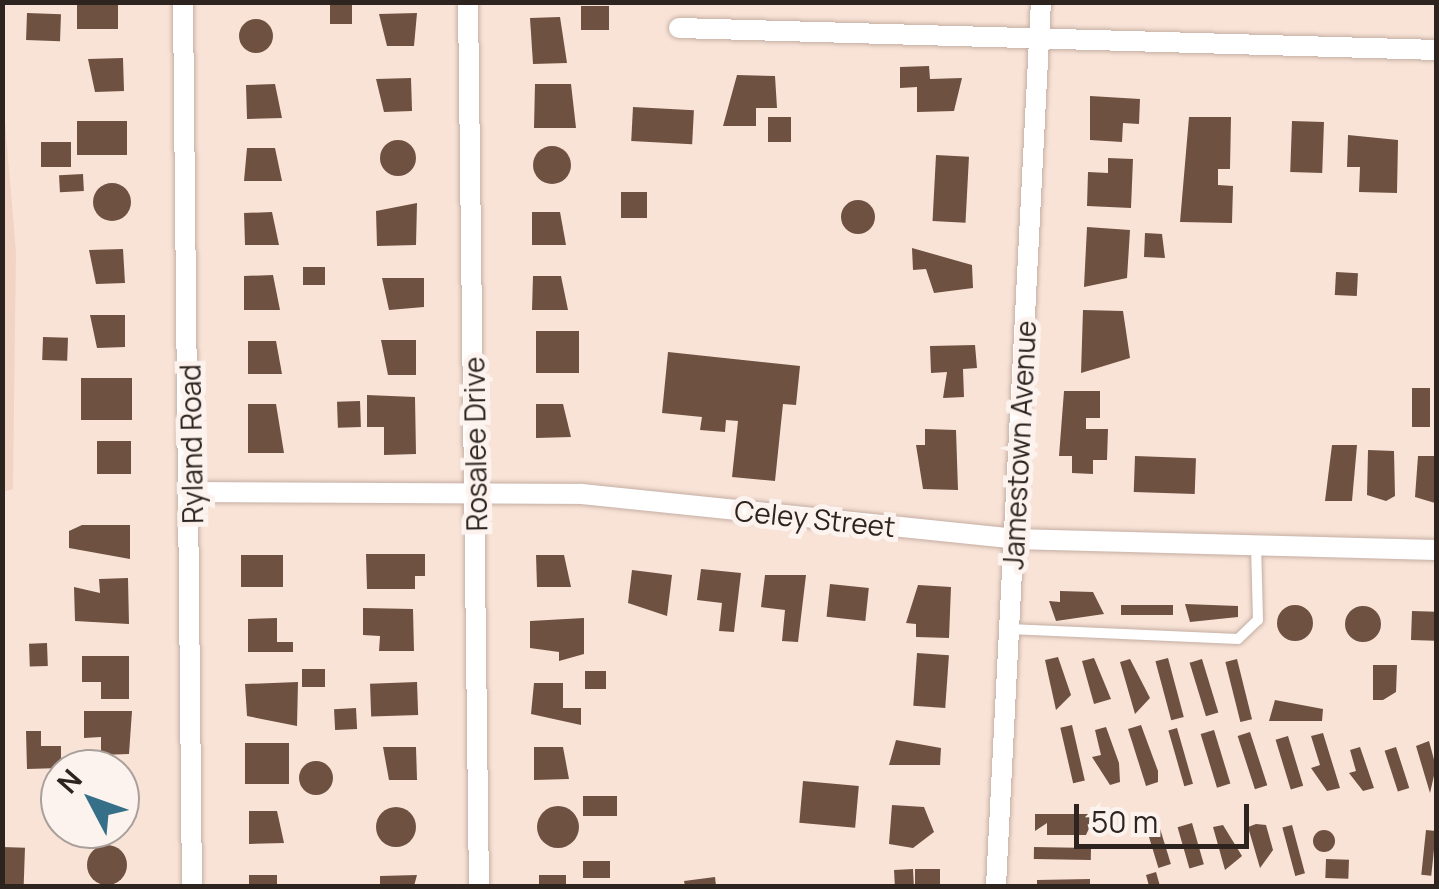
<!DOCTYPE html>
<html>
<head>
<meta charset="utf-8">
<style>
  body { margin:0 }
  #map { position:relative; width:1439px; height:889px; overflow:hidden; background:#f9e3d7; font-family:Manrope,sans-serif }
  div>[style] { position:absolute }
  [style*='--x'] { left:calc(var(--x)*1px); top:calc(var(--y)*1px); width:calc(var(--w)*1px); rotate:calc(var(--a)*1deg) }
  .built>* { inset:0; background:#f2d4c5 }
  .building>* { inset:0; background:#6e5141; transform-origin:0 0 }
  .round { border-radius:50% }
  .roads { filter:drop-shadow(0 0 2px #c4aea3) drop-shadow(0 0 2px #c4aea3) }
  .lane>* { height:10px; margin:-5px; padding:0 5px; transform-origin:5px; border-radius:5px; background:#fff }
  .street>* { height:20px; margin:-10px; padding:0 10px; transform-origin:10px; border-radius:10px; background:#fff }
  span { translate:-50% -50%; white-space:nowrap; text-align:center; line-height:1.15; -webkit-text-stroke:10px #fcf3ef; paint-order:stroke }
  .street-label { font-size:28px; color:#2d2420 }
  .frame { position:absolute; inset:0; border:5px solid #2d2420; pointer-events:none }
  .north { position:absolute; left:40px; top:749px; width:100px; height:100px; box-sizing:border-box; background:#fcf3ef; border:2px solid #a9a09c; border-radius:50%; rotate:311deg; font-size:28px; font-weight:700; line-height:40px; text-align:center; color:#2d2420 }
  .north::after { content:''; display:block; margin:auto; width:35px; height:45px; background:#356f88; clip-path:polygon(50% 0,100% 100%,50% 72%,0 100%) }
  .scale { position:absolute; left:1074px; top:804px; width:175px; height:45px; box-sizing:border-box; border:5px solid #2d2420; border-top:0; padding-left:12px; font-size:30px; line-height:35px; white-space:nowrap; color:#2d2420; -webkit-text-stroke:8px #fcf3ef; paint-order:stroke }
</style>
</head>
<body>
<div id="map">
  <div class="built">
    <div style="clip-path:polygon(2px 86px,16px 252px,13px 489px,3px 492px)"></div>
  </div>
  <div class="building">
    <div style="left:77px;top:2px;width:41px;height:27px"></div>
    <div style="left:330px;top:5px;width:22px;height:19px"></div>
    <div style="left:609px;top:6px;width:24px;height:28px;rotate:90deg"></div>
    <div style="left:27px;top:13px;width:34px;height:27px;rotate:2deg"></div>
    <div style="clip-path:polygon(417px 13px,414px 46px,387px 46px,379px 14px)"></div>
    <div style="clip-path:polygon(560px 17px,567px 63px,533px 64px,530px 18px)"></div>
    <div class="round" style="left:239px;top:19px;width:34px;height:34px"></div>
    <div style="clip-path:polygon(123px 58px,124px 91px,95px 92px,88px 59px)"></div>
    <div style="clip-path:polygon(929px 66px,930px 79px,962px 78px,954px 111px,917px 112px,917px 87px,900px 88px,900px 67px)"></div>
    <div style="clip-path:polygon(737px 75px,775px 76px,777px 108px,756px 108px,756px 126px,723px 126px)"></div>
    <div style="clip-path:polygon(411px 78px,412px 111px,384px 112px,376px 79px)"></div>
    <div style="clip-path:polygon(275px 84px,282px 118px,247px 119px,246px 85px)"></div>
    <div style="clip-path:polygon(535px 84px,571px 84px,576px 128px,534px 128px)"></div>
    <div style="clip-path:polygon(1090px 96px,1140px 99px,1139px 124px,1123px 123px,1122px 142px,1090px 140px)"></div>
    <div style="left:633px;top:107px;width:61px;height:34px;rotate:3deg"></div>
    <div style="left:768px;top:117px;width:23px;height:25px"></div>
    <div style="clip-path:polygon(1189px 117px,1231px 117px,1230px 169px,1218px 169px,1218px 185px,1233px 186px,1232px 223px,1180px 222px)"></div>
    <div style="left:127px;top:121px;width:34px;height:50px;rotate:90deg"></div>
    <div style="left:1292px;top:121px;width:32px;height:51px;rotate:2deg"></div>
    <div style="clip-path:polygon(1348px 135px,1398px 140px,1397px 193px,1359px 192px,1360px 167px,1347px 167px)"></div>
    <div class="round" style="left:380px;top:140px;width:36px;height:36px"></div>
    <div style="left:71px;top:142px;width:25px;height:30px;rotate:90deg"></div>
    <div class="round" style="left:533px;top:146px;width:38px;height:38px"></div>
    <div style="clip-path:polygon(247px 148px,275px 148px,282px 181px,244px 181px)"></div>
    <div style="left:936px;top:155px;width:33px;height:66px;rotate:3deg"></div>
    <div style="clip-path:polygon(1108px 158px,1133px 159px,1131px 208px,1087px 206px,1088px 172px,1108px 173px)"></div>
    <div style="left:83px;top:174px;width:17px;height:24px;rotate:87deg"></div>
    <div class="round" style="left:93px;top:183px;width:38px;height:38px"></div>
    <div style="left:621px;top:192px;width:26px;height:26px"></div>
    <div class="round" style="left:841px;top:200px;width:34px;height:34px"></div>
    <div style="clip-path:polygon(417px 203px,416px 245px,377px 246px,376px 211px)"></div>
    <div style="clip-path:polygon(272px 212px,279px 245px,245px 245px,244px 213px)"></div>
    <div style="clip-path:polygon(532px 212px,560px 212px,566px 245px,532px 245px)"></div>
    <div style="clip-path:polygon(1087px 227px,1130px 230px,1127px 278px,1084px 287px)"></div>
    <div style="clip-path:polygon(1145px 233px,1162px 234px,1165px 258px,1144px 257px)"></div>
    <div style="clip-path:polygon(912px 248px,972px 265px,973px 288px,934px 293px,926px 269px,913px 270px)"></div>
    <div style="clip-path:polygon(123px 249px,125px 283px,96px 284px,89px 250px)"></div>
    <div style="left:303px;top:267px;width:22px;height:18px"></div>
    <div style="left:1336px;top:272px;width:22px;height:23px;rotate:3deg"></div>
    <div style="clip-path:polygon(273px 275px,280px 310px,244px 310px,244px 276px)"></div>
    <div style="clip-path:polygon(533px 276px,561px 276px,568px 310px,532px 310px)"></div>
    <div style="clip-path:polygon(382px 278px,424px 278px,424px 307px,389px 310px)"></div>
    <div style="clip-path:polygon(1083px 310px,1123px 311px,1130px 358px,1081px 373px)"></div>
    <div style="clip-path:polygon(90px 315px,125px 315px,125px 347px,97px 348px)"></div>
    <div style="left:536px;top:331px;width:43px;height:42px"></div>
    <div style="left:43px;top:337px;width:25px;height:23px;rotate:2deg"></div>
    <div style="clip-path:polygon(381px 340px,416px 340px,416px 375px,388px 375px)"></div>
    <div style="clip-path:polygon(248px 341px,276px 341px,282px 374px,248px 374px)"></div>
    <div style="clip-path:polygon(975px 345px,977px 368px,963px 369px,964px 397px,943px 398px,947px 372px,931px 373px,930px 346px)"></div>
    <div style="clip-path:polygon(668px 352px,800px 366px,796px 405px,783px 404px,775px 481px,732px 477px,738px 421px,726px 420px,725px 432px,700px 430px,702px 417px,662px 413px)"></div>
    <div style="left:81px;top:378px;width:51px;height:42px"></div>
    <div style="left:1412px;top:388px;width:18px;height:39px"></div>
    <div style="clip-path:polygon(1064px 391px,1100px 391px,1100px 418px,1086px 418px,1086px 429px,1108px 429px,1107px 460px,1093px 460px,1093px 474px,1072px 473px,1072px 456px,1059px 456px)"></div>
    <div style="clip-path:polygon(367px 395px,415px 397px,416px 454px,384px 455px,384px 427px,367px 427px)"></div>
    <div style="left:360px;top:401px;width:26px;height:23px;rotate:88deg"></div>
    <div style="clip-path:polygon(248px 404px,276px 404px,284px 453px,248px 453px)"></div>
    <div style="clip-path:polygon(536px 404px,563px 404px,571px 437px,536px 438px)"></div>
    <div style="clip-path:polygon(925px 429px,956px 430px,958px 490px,923px 489px,916px 445px,925px 445px)"></div>
    <div style="left:97px;top:441px;width:34px;height:33px"></div>
    <div style="clip-path:polygon(1332px 445px,1357px 445px,1352px 501px,1325px 501px)"></div>
    <div style="clip-path:polygon(1368px 450px,1394px 451px,1395px 496px,1386px 501px,1367px 495px)"></div>
    <div style="left:1135px;top:456px;width:61px;height:36px;rotate:2deg"></div>
    <div style="clip-path:polygon(1418px 456px,1436px 456px,1435px 503px,1415px 497px)"></div>
    <div style="clip-path:polygon(82px 525px,130px 525px,130px 559px,69px 548px,69px 531px)"></div>
    <div style="clip-path:polygon(366px 554px,425px 554px,425px 576px,415px 576px,415px 589px,367px 589px)"></div>
    <div style="left:283px;top:555px;width:32px;height:42px;rotate:90deg"></div>
    <div style="clip-path:polygon(536px 555px,564px 555px,571px 587px,537px 587px)"></div>
    <div style="clip-path:polygon(701px 569px,741px 573px,734px 632px,719px 631px,722px 603px,697px 600px)"></div>
    <div style="clip-path:polygon(632px 570px,672px 575px,667px 616px,628px 603px)"></div>
    <div style="clip-path:polygon(765px 575px,806px 575px,798px 642px,782px 641px,785px 610px,761px 607px)"></div>
    <div style="clip-path:polygon(128px 578px,129px 624px,75px 621px,74px 587px,100px 593px,99px 579px)"></div>
    <div style="left:830px;top:584px;width:39px;height:33px;rotate:6deg"></div>
    <div style="clip-path:polygon(918px 585px,951px 587px,949px 638px,916px 637px,916px 624px,906px 623px)"></div>
    <div style="clip-path:polygon(1060px 591px,1093px 592px,1104px 614px,1056px 621px,1049px 601px,1060px 602px)"></div>
    <div style="clip-path:polygon(1185px 604px,1238px 606px,1238px 617px,1190px 622px)"></div>
    <div class="round" style="left:1277px;top:605px;width:36px;height:36px"></div>
    <div style="left:1121px;top:605px;width:52px;height:10px"></div>
    <div class="round" style="left:1345px;top:606px;width:36px;height:36px"></div>
    <div style="clip-path:polygon(363px 608px,413px 609px,414px 651px,379px 651px,380px 636px,363px 635px)"></div>
    <div style="left:1412px;top:611px;width:24px;height:29px;rotate:2deg"></div>
    <div style="clip-path:polygon(277px 618px,277px 642px,293px 642px,293px 652px,248px 652px,248px 619px)"></div>
    <div style="clip-path:polygon(584px 618px,584px 654px,559px 661px,559px 652px,530px 648px,530px 621px)"></div>
    <div style="left:47px;top:643px;width:23px;height:18px;rotate:88deg"></div>
    <div style="left:917px;top:653px;width:32px;height:53px;rotate:4deg"></div>
    <div style="clip-path:polygon(82px 656px,129px 656px,129px 699px,101px 699px,101px 682px,82px 682px)"></div>
    <div style="clip-path:polygon(1058px 657px,1071px 695px,1056px 710px,1045px 660px)"></div>
    <div style="clip-path:polygon(1094px 658px,1111px 699px,1094px 704px,1082px 661px)"></div>
    <div style="left:1168px;top:658px;width:61px;height:13px;rotate:75deg"></div>
    <div style="clip-path:polygon(1130px 659px,1150px 698px,1135px 714px,1120px 662px)"></div>
    <div style="left:1202px;top:659px;width:56px;height:13px;rotate:73deg"></div>
    <div style="left:1237px;top:659px;width:62px;height:12px;rotate:76deg"></div>
    <div style="clip-path:polygon(1373px 665px,1397px 665px,1396px 692px,1383px 700px,1373px 700px)"></div>
    <div style="left:302px;top:669px;width:23px;height:18px"></div>
    <div style="left:585px;top:671px;width:21px;height:18px"></div>
    <div style="clip-path:polygon(298px 682px,297px 726px,247px 716px,245px 684px)"></div>
    <div style="left:417px;top:682px;width:33px;height:47px;rotate:88deg"></div>
    <div style="clip-path:polygon(534px 683px,563px 683px,563px 708px,581px 708px,581px 725px,531px 714px)"></div>
    <div style="clip-path:polygon(1275px 700px,1323px 709px,1322px 721px,1269px 721px)"></div>
    <div style="left:356px;top:708px;width:21px;height:22px;rotate:87deg"></div>
    <div style="clip-path:polygon(84px 711px,132px 711px,129px 754px,101px 755px,101px 737px,84px 738px)"></div>
    <div style="left:1072px;top:725px;width:57px;height:12px;rotate:77deg"></div>
    <div style="clip-path:polygon(1141px 725px,1158px 771px,1158px 782px,1146px 786px,1128px 729px)"></div>
    <div style="clip-path:polygon(1106px 727px,1119px 763px,1120px 782px,1110px 785px,1092px 757px,1101px 755px,1095px 730px)"></div>
    <div style="left:1177px;top:728px;width:58px;height:9px;rotate:74deg"></div>
    <div style="left:1214px;top:730px;width:56px;height:14px;rotate:73deg"></div>
    <div style="clip-path:polygon(26px 731px,41px 731px,41px 746px,61px 746px,61px 768px,27px 769px)"></div>
    <div style="left:1250px;top:732px;width:56px;height:13px;rotate:72deg"></div>
    <div style="clip-path:polygon(1323px 733px,1340px 788px,1327px 791px,1311px 768px,1320px 765px,1311px 736px)"></div>
    <div style="left:1288px;top:736px;width:52px;height:13px;rotate:73deg"></div>
    <div style="clip-path:polygon(896px 740px,941px 748px,940px 765px,889px 765px)"></div>
    <div style="clip-path:polygon(1429px 741px,1436px 767px,1430px 793px,1416px 746px)"></div>
    <div style="left:245px;top:743px;width:44px;height:41px"></div>
    <div style="clip-path:polygon(383px 747px,416px 747px,417px 780px,389px 780px)"></div>
    <div style="clip-path:polygon(534px 747px,563px 747px,569px 779px,534px 780px)"></div>
    <div style="clip-path:polygon(1360px 747px,1374px 788px,1363px 791px,1349px 773px,1356px 771px,1350px 750px)"></div>
    <div style="left:1396px;top:747px;width:43px;height:12px;rotate:72deg"></div>
    <div class="round" style="left:299px;top:761px;width:34px;height:34px"></div>
    <div style="left:803px;top:781px;width:56px;height:42px;rotate:5deg"></div>
    <div style="left:120px;top:784px;width:9px;height:34px"></div>
    <div style="left:583px;top:796px;width:34px;height:20px"></div>
    <div style="clip-path:polygon(892px 805px,924px 807px,934px 832px,913px 848px,889px 844px)"></div>
    <div class="round" style="left:537px;top:806px;width:42px;height:42px"></div>
    <div class="round" style="left:376px;top:807px;width:40px;height:40px"></div>
    <div style="clip-path:polygon(249px 811px,277px 811px,284px 843px,249px 844px)"></div>
    <div style="clip-path:polygon(1035px 814px,1091px 814px,1091px 824px,1086px 835px,1047px 835px,1047px 823px,1035px 831px)"></div>
    <div style="left:1158px;top:822px;width:44px;height:13px;rotate:73deg"></div>
    <div style="left:1192px;top:823px;width:43px;height:15px;rotate:74deg"></div>
    <div style="clip-path:polygon(1256px 824px,1266px 825px,1273px 850px,1260px 868px,1248px 827px)"></div>
    <div style="clip-path:polygon(1223px 825px,1242px 856px,1225px 870px,1213px 827px)"></div>
    <div style="left:1292px;top:825px;width:50px;height:10px;rotate:75deg"></div>
    <div class="round" style="left:1313px;top:830px;width:22px;height:22px"></div>
    <div style="left:1426px;top:830px;width:10px;height:45px;rotate:6deg"></div>
    <div class="round" style="left:87px;top:845px;width:40px;height:40px"></div>
    <div style="left:2px;top:847px;width:23px;height:38px;rotate:2deg"></div>
    <div style="left:1034px;top:847px;width:57px;height:12px;rotate:1deg"></div>
    <div style="left:1326px;top:859px;width:23px;height:19px;rotate:2deg"></div>
    <div style="left:583px;top:861px;width:27px;height:17px"></div>
    <div style="left:913px;top:869px;width:17px;height:19px;rotate:87deg"></div>
    <div style="left:915px;top:869px;width:25px;height:17px"></div>
    <div style="clip-path:polygon(1156px 872px,1160px 886px,1149px 886px,1146px 875px)"></div>
    <div style="left:249px;top:875px;width:28px;height:11px"></div>
    <div style="clip-path:polygon(417px 875px,414px 886px,380px 885px,380px 876px)"></div>
    <div style="left:539px;top:875px;width:27px;height:11px"></div>
    <div style="clip-path:polygon(715px 877px,716px 886px,685px 886px,684px 881px)"></div>
    <div style="clip-path:polygon(1090px 879px,1090px 886px,1037px 886px,1037px 880px)"></div>
  </div>
  <div class="roads">
    <div class="lane">
      <div style="--x:1009;--y:629;--w:229;--a:2.5"></div>
      <div style="--x:1238;--y:639;--w:28;--a:-44"></div>
      <div style="--x:1258;--y:620;--w:74;--a:-91.5"></div>
    </div>
    <div class="street">
      <div style="--x:183;--y:2;--w:884;--a:89.42"></div>
      <div style="--x:468;--y:2;--w:884;--a:89.29"></div>
      <div style="--x:679;--y:28;--w:757;--a:1.66"></div>
      <div style="--x:193;--y:492;--w:389;--a:0.3"></div>
      <div style="--x:582;--y:494;--w:434;--a:5.9"></div>
      <div style="--x:1014;--y:539;--w:422;--a:1.5"></div>
      <div style="--x:996;--y:886;--w:885;--a:-87.09"></div>
    </div>
  </div>
  <div class="street-label">
    <span style="left:191px;top:444px;rotate:-91deg">Ryland Road</span>
    <span style="left:475px;top:444px;rotate:-91deg">Rosalee Drive</span>
    <span style="left:1019px;top:445px;rotate:-87deg">Jamestown Avenue</span>
    <span style="left:815px;top:518px;rotate:6deg">Celey Street</span>
  </div>
  <div class="frame"></div>
  <div class="north">N</div>
  <div class="scale">50 m</div>
</div>
</body>
</html>
